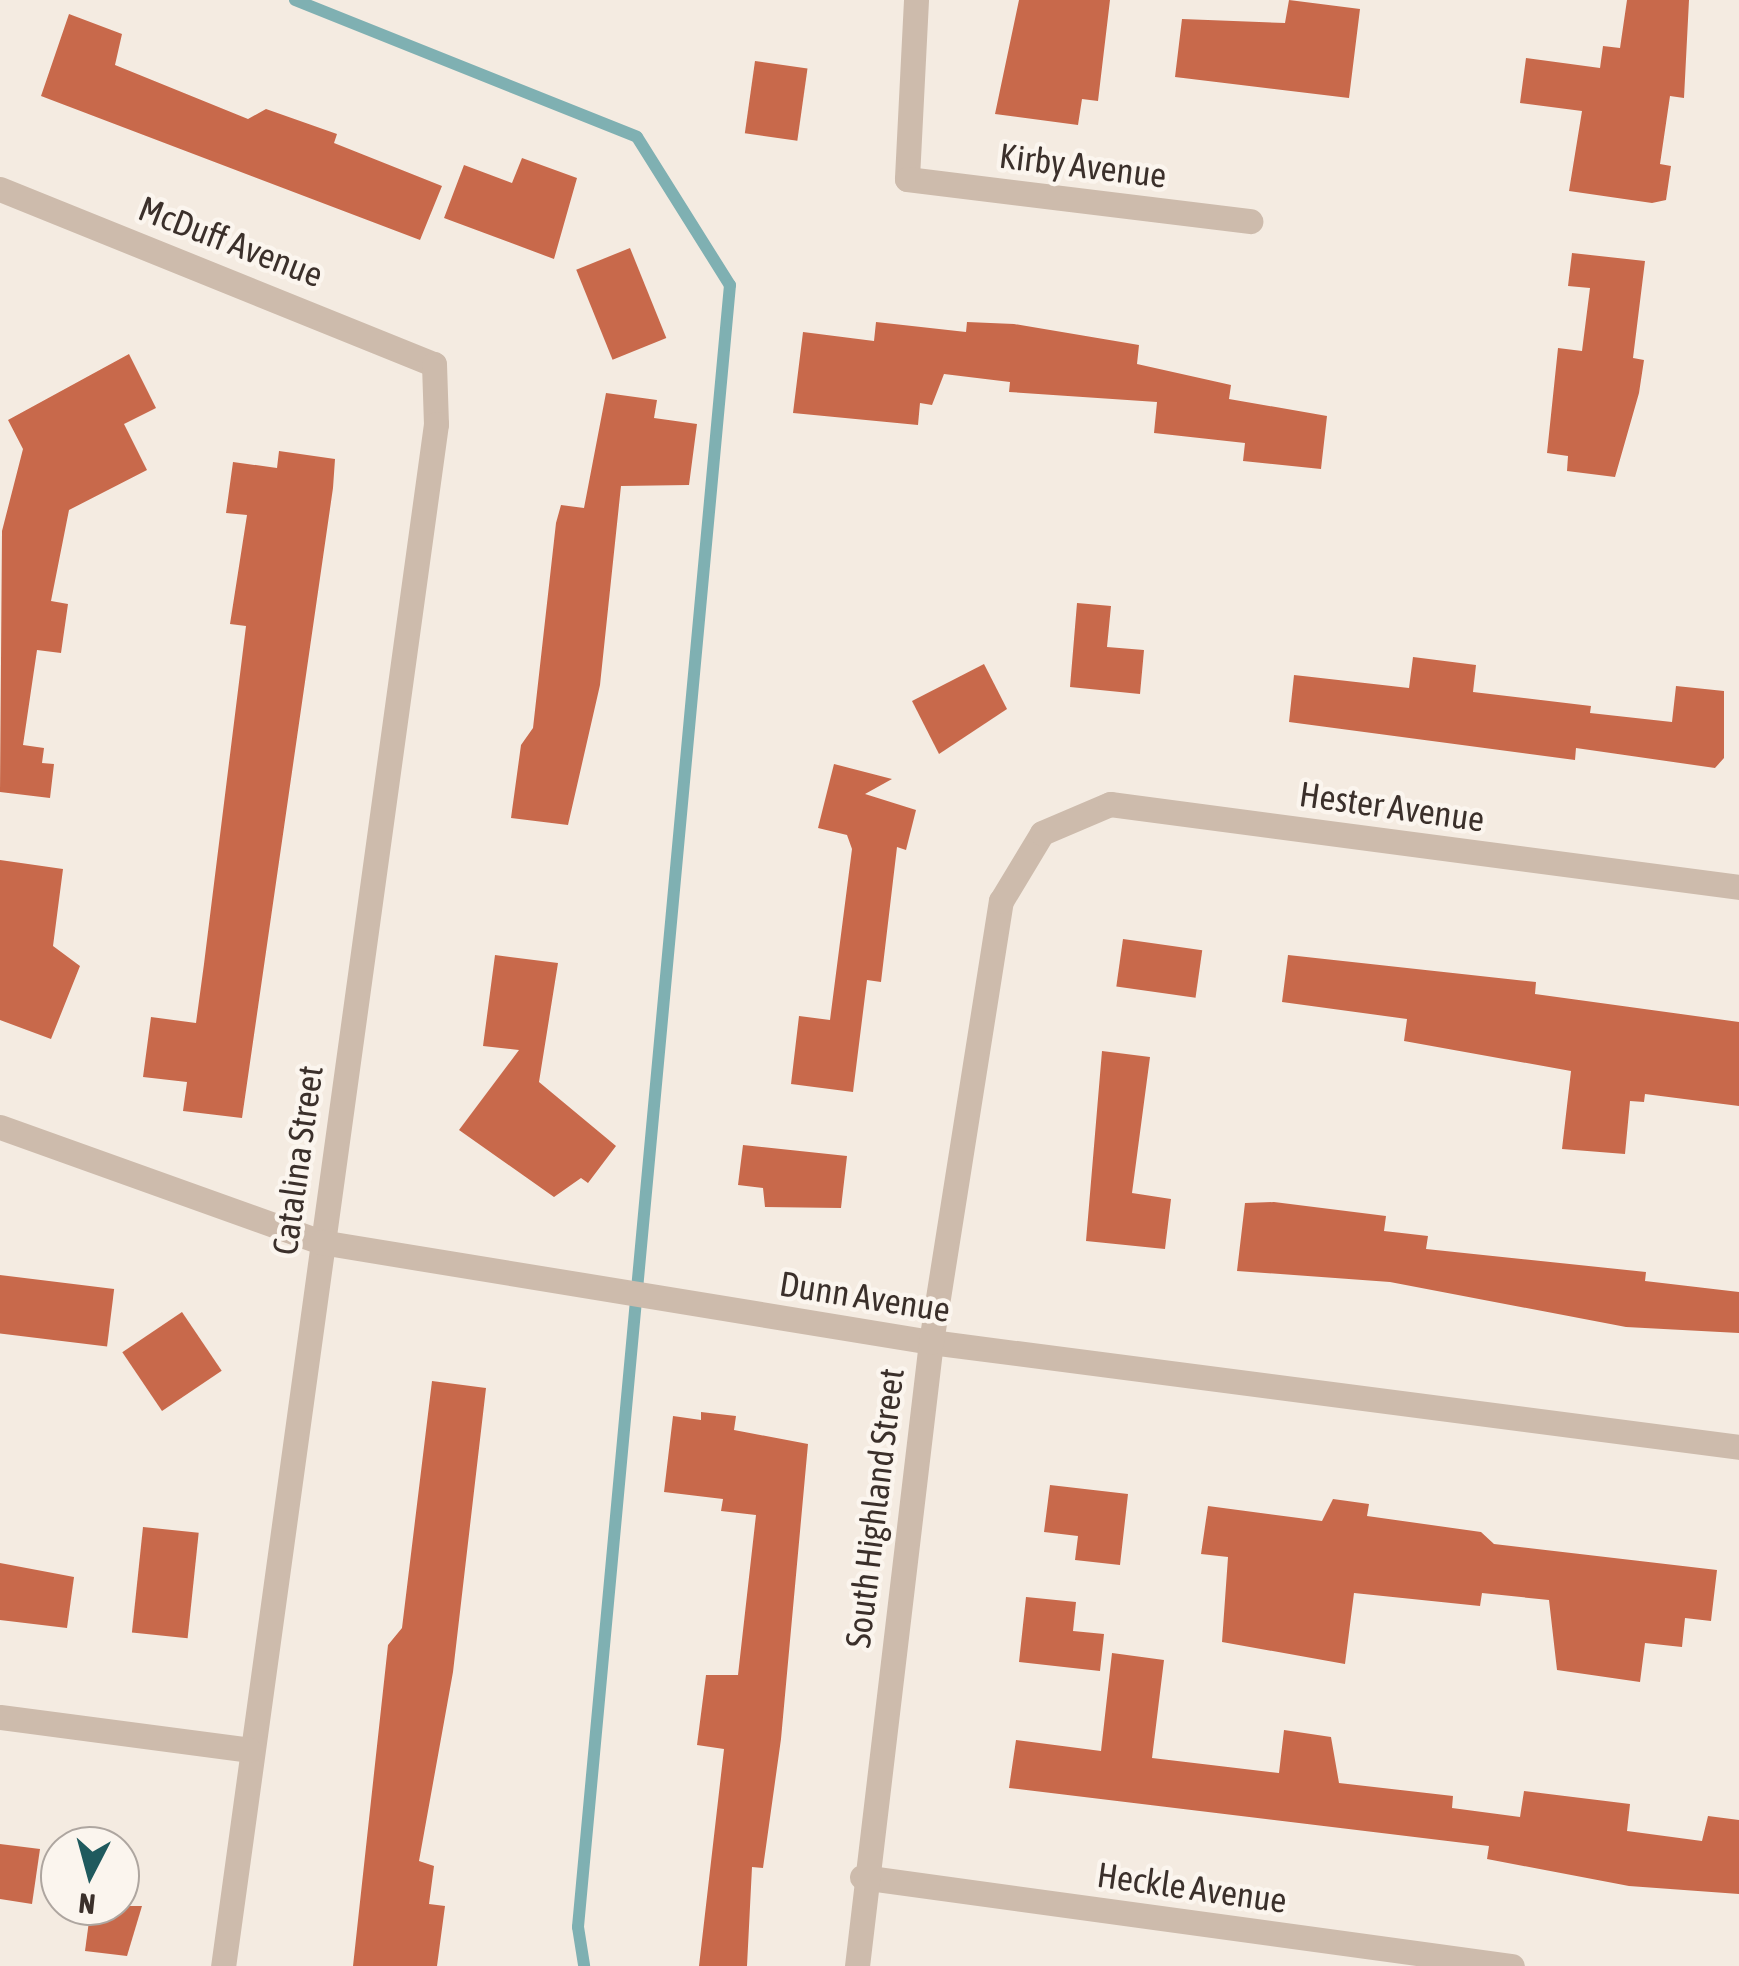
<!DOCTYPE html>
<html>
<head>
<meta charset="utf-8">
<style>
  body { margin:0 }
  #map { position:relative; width:1739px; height:1966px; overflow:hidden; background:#f4ebe1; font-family:"Asap Condensed",sans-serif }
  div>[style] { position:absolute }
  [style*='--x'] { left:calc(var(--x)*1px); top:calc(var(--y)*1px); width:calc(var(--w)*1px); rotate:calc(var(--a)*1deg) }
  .stream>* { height:12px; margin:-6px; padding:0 6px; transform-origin:6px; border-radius:6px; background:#7fb0b2 }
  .building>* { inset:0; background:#c8694b; transform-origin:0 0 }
  .minor>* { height:25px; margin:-12.5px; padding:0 12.5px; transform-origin:12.5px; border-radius:12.5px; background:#cdbbac }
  span { translate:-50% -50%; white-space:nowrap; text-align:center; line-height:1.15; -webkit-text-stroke:9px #fbf5ee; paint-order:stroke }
  .street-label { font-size:35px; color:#3b302b }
  .north { position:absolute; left:40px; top:1826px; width:100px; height:100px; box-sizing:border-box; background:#fbf5ee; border:2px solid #aea6a0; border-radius:50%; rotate:186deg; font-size:28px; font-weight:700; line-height:40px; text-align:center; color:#3b302b }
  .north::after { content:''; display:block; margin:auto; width:35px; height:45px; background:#1f5a5e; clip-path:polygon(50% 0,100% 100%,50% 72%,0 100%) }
</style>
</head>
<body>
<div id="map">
  <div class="stream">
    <div style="--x:295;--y:0;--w:368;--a:21.8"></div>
    <div style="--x:637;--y:137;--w:175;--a:57.9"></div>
    <div style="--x:730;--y:285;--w:1649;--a:95.29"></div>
    <div style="--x:578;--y:1927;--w:39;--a:81"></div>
  </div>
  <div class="building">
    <div style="clip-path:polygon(1019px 0,1110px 0,1098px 101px,1082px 99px,1078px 125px,995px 114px)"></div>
    <div style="clip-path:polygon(1289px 0,1360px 9px,1349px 98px,1175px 77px,1182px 19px,1285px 23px)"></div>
    <div style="clip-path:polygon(1627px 0,1689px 0,1684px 98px,1670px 96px,1660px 164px,1671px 166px,1666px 200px,1652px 203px,1569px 191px,1582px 111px,1520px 103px,1526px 58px,1600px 68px,1603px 46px,1620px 48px)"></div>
    <div style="clip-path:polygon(69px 14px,122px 34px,115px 65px,248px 119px,266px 109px,337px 134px,334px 143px,442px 186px,420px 240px,41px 96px)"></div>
    <div style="left:755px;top:61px;width:53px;height:73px;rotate:8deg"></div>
    <div style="clip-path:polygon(522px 158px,577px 178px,554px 259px,444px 218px,464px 165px,512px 183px)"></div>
    <div style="left:630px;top:248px;width:97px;height:58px;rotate:68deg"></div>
    <div style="clip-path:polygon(1572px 253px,1645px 261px,1633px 358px,1644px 360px,1639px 393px,1615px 477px,1567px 471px,1568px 456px,1547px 453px,1558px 348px,1582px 351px,1590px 288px,1568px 286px)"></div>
    <div style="clip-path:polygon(876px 322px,966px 332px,967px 322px,1014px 324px,1139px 345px,1137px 364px,1231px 385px,1229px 399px,1327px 416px,1321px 469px,1243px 461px,1245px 443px,1154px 433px,1157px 402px,1009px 392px,1010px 382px,944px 374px,932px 405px,920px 403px,918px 425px,793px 413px,803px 332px,874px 341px)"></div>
    <div style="clip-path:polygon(129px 354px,156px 408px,124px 424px,147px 470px,69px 510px,51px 601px,68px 604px,61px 653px,37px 650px,23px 745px,44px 748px,42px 763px,54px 764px,50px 798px,0 792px,2px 531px,23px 449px,8px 420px)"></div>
    <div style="clip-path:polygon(606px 393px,657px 400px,654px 418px,697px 424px,689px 485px,621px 486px,600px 685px,568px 825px,511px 818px,521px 745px,533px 728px,556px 523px,561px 505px,584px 508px)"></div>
    <div style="clip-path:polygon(279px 451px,335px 459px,333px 488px,242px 1118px,183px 1111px,187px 1082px,143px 1077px,151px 1017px,196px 1023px,204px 964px,246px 626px,230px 624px,247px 515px,226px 513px,233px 462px,277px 468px)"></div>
    <div style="clip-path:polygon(1077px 603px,1111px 606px,1107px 647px,1144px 650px,1140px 694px,1070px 687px)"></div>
    <div style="clip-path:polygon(1413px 657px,1476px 665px,1473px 692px,1591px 706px,1590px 713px,1672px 722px,1676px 686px,1724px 691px,1724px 758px,1715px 768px,1576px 748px,1575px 760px,1289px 722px,1294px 675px,1409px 688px)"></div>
    <div style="clip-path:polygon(984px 664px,1007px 709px,939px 754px,912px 701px)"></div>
    <div style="clip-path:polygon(834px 764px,892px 779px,865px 794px,916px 810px,906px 850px,897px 847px,881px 982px,867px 980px,853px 1092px,791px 1084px,799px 1016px,830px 1020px,852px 849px,847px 835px,818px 828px)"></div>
    <div style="clip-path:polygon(0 860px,63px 869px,53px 946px,80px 966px,51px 1039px,0 1020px)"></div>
    <div style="left:1123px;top:939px;width:80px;height:48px;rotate:8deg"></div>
    <div style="clip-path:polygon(495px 955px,558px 963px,539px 1082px,616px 1146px,588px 1183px,581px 1178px,554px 1197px,459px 1130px,519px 1050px,483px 1046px)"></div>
    <div style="clip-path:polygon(1288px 955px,1536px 982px,1535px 994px,1739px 1022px,1739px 1106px,1645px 1094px,1644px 1102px,1630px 1101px,1625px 1154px,1562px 1149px,1571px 1071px,1404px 1041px,1407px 1019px,1282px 1002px)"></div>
    <div style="clip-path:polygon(1102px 1051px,1150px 1057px,1132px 1193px,1171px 1199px,1165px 1249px,1086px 1241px)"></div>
    <div style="clip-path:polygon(743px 1145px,847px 1156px,841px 1208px,765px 1207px,763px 1188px,738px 1185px)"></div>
    <div style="clip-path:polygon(1274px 1202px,1386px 1216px,1384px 1231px,1428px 1236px,1426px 1249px,1646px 1272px,1645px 1281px,1739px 1292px,1739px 1333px,1626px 1327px,1390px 1282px,1237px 1271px,1245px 1203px)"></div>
    <div style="left:0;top:1275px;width:115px;height:58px;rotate:7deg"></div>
    <div style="left:182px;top:1312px;width:71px;height:72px;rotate:56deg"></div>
    <div style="clip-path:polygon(432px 1381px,486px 1388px,453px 1672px,419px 1861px,434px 1866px,429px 1904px,445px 1906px,437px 1966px,353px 1966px,388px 1645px,402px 1628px)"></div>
    <div style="clip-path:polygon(701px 1412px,736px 1416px,734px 1430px,808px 1444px,781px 1739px,763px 1868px,752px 1867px,747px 1966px,699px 1966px,724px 1749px,697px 1745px,706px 1675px,738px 1675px,756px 1515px,721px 1511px,723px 1499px,664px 1492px,673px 1416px,701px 1420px)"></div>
    <div style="clip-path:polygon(1050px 1485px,1128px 1494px,1120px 1565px,1075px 1560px,1078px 1536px,1044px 1532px)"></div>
    <div style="clip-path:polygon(1333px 1499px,1369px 1504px,1367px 1516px,1481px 1532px,1494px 1544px,1717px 1570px,1711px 1621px,1685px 1618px,1682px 1647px,1645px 1643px,1640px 1682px,1557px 1670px,1549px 1600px,1482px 1593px,1480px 1606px,1354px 1593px,1345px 1664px,1222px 1642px,1228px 1557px,1201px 1554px,1208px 1506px,1322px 1521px)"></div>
    <div style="left:143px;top:1527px;width:56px;height:106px;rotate:6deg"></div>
    <div style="clip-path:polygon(0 1563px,74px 1577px,67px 1628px,0 1620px)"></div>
    <div style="clip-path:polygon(1026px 1597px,1076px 1602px,1073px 1631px,1104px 1634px,1100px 1671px,1019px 1662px)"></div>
    <div style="clip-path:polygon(1112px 1653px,1164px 1660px,1152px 1758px,1279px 1773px,1284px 1730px,1331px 1737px,1339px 1783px,1453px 1796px,1452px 1808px,1520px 1817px,1524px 1791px,1630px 1804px,1627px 1831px,1702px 1841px,1708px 1816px,1739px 1820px,1739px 1894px,1629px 1886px,1487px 1859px,1489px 1846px,1009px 1788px,1016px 1740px,1101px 1751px)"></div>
    <div style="clip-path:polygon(0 1844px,40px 1849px,32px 1904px,0 1899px)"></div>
    <div style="clip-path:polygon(91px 1906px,142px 1906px,127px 1956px,85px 1951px)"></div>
  </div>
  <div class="minor">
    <div style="--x:916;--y:0;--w:179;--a:92.9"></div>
    <div style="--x:907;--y:179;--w:346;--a:7"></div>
    <div style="--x:0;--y:189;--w:468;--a:22"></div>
    <div style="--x:434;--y:364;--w:60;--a:88.1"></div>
    <div style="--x:436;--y:424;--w:1557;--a:97.86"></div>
    <div style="--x:0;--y:1127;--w:341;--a:19.7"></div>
    <div style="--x:321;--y:1242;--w:618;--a:9.31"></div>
    <div style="--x:931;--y:1342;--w:815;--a:7.4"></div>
    <div style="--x:0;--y:1717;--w:251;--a:7.5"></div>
    <div style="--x:862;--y:1877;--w:656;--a:7.8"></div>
    <div style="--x:857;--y:1966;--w:628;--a:-83.24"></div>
    <div style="--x:931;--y:1342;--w:447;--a:-81"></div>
    <div style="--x:1001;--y:901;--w:79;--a:-58.9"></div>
    <div style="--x:1042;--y:833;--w:74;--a:-23.1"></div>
    <div style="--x:1110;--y:804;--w:634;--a:7.52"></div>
  </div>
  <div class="street-label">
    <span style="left:1083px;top:165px;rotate:7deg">Kirby Avenue</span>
    <span style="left:231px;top:241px;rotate:21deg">McDuff Avenue</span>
    <span style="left:1392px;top:806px;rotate:8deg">Hester Avenue</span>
    <span style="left:297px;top:1160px;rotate:-82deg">Catalina Street</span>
    <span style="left:865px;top:1296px;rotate:9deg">Dunn Avenue</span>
    <span style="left:874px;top:1508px;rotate:-83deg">South Highland Street</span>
    <span style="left:1192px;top:1887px;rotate:8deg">Heckle Avenue</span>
  </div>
  <div class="north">N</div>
</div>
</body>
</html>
